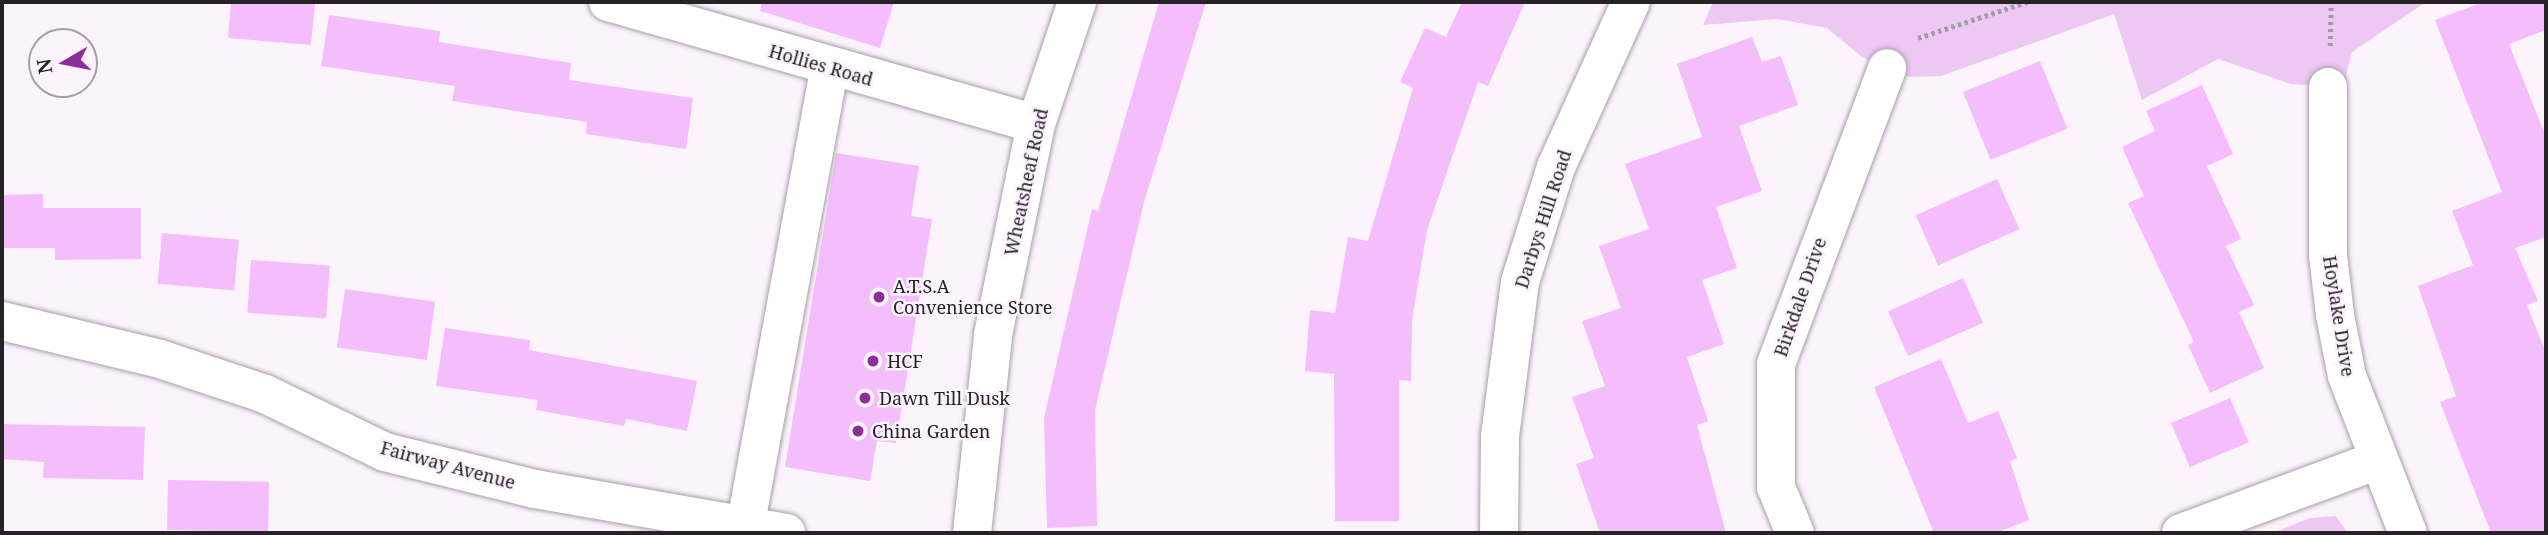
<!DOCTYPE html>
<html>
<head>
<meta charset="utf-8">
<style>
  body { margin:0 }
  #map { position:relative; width:2548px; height:535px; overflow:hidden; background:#fcf3fd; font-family:"Noto Serif",serif }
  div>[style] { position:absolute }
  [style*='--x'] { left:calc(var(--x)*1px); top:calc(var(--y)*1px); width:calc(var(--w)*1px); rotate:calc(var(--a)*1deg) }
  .green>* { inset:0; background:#ecc8f2 }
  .building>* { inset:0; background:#f4befc; transform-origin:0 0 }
  .path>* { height:4.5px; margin-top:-2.25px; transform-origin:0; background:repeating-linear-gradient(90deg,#a29ba2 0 3.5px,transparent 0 7px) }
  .roads { filter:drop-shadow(0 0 2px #a79ea8) drop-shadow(0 0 2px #a79ea8) }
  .minor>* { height:38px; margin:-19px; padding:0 19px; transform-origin:19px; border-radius:19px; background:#fff }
  .dots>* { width:19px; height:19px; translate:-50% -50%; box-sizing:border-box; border:4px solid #fcf3fd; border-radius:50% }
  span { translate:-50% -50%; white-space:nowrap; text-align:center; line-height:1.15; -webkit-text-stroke:5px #fcf3fd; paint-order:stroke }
  .street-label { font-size:18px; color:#262226 }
  .poi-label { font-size:18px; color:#262226 }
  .left { translate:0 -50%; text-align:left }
  .frame { position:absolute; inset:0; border:4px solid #262226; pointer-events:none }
  .north { position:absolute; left:28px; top:28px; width:70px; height:70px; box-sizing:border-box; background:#fcf3fd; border:2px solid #a69fa7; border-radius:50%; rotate:260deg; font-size:19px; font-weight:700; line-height:28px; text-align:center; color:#262226 }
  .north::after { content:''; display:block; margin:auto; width:24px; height:32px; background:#8b2e99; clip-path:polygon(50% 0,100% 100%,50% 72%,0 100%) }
</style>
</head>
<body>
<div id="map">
  <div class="green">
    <div style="clip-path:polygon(1713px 2px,2426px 2px,2352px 52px,2343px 87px,2291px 84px,2218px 59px,2142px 100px,2114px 14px,1941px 76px,1908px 77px,1862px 57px,1827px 28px,1777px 19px,1703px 25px)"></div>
    <div style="clip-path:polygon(2336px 516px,2348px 533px,2272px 533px,2310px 518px)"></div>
  </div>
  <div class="building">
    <div style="clip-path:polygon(231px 2px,315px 2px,311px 45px,228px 38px)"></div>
    <div style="clip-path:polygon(762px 2px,894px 2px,880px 48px,760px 11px)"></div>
    <div style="clip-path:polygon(1159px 2px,1206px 2px,1144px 202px,1095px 410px,1097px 526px,1047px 528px,1044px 418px,1092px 209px,1098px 211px)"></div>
    <div style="clip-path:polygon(1462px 2px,1525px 2px,1488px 86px,1478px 82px,1427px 230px,1412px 320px,1411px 381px,1399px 380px,1399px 521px,1335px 521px,1334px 374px,1305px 371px,1310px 310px,1335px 313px,1348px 237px,1368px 241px,1413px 88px,1400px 82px,1425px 28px,1446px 37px)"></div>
    <div style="clip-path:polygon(2483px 2px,2546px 2px,2546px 30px,2509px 44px,2546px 137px,2546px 237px,2515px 248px,2538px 301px,2527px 305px,2546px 353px,2546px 533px,2491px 533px,2440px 402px,2456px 396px,2418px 286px,2473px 265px,2452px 211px,2502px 192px,2435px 20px)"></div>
    <div style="clip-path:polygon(329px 15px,440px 31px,439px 42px,571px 63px,569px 80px,693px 98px,686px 149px,586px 134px,587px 122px,452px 101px,455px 86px,321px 66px)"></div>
    <div style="clip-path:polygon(1752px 37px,1762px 62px,1781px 56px,1798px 105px,1739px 126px,1762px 191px,1716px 207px,1737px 268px,1702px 280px,1724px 344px,1687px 357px,1708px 421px,1697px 425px,1726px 533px,1600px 533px,1576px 464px,1594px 458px,1572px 397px,1605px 386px,1582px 321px,1621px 308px,1599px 246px,1649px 229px,1625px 164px,1702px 137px,1677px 64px)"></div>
    <div style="left:2040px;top:61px;width:73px;height:83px;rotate:68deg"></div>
    <div style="clip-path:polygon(2202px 85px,2233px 154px,2207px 166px,2241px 239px,2226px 246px,2254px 305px,2239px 312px,2264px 368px,2210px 393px,2188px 345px,2194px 342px,2128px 203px,2144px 196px,2122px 147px,2155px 131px,2146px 111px)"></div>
    <div style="clip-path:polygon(836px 153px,919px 166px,911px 216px,932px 219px,896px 443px,877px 441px,870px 481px,785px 467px)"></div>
    <div style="left:1997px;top:179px;width:55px;height:89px;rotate:66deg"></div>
    <div style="clip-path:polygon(43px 194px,43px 208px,141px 208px,141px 259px,55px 260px,55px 248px,2px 248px,2px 195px)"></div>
    <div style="left:162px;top:233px;width:77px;height:51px;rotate:5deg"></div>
    <div style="left:251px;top:260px;width:79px;height:53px;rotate:4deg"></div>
    <div style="left:1963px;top:278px;width:49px;height:82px;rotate:66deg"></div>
    <div style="left:345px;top:289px;width:91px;height:59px;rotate:8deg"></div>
    <div style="clip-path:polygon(445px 328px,530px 340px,529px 350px,697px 381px,687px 431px,626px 419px,624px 426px,536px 410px,538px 400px,436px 386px)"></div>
    <div style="clip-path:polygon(1941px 359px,1968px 423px,1998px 411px,2017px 458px,2010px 461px,2029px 520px,1996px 533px,1934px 533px,1874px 387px)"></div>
    <div style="left:2230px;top:398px;width:48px;height:64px;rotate:67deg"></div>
    <div style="clip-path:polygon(2px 424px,145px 427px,143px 480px,43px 478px,44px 462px,2px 459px)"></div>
    <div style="left:168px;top:480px;width:101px;height:50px;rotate:1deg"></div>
  </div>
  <div class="path">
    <div style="--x:1918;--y:38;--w:115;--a:-18.3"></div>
    <div style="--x:2330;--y:46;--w:44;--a:-88.7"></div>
  </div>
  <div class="roads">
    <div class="minor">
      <div style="--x:608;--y:2;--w:445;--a:15.9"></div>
      <div style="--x:2328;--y:87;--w:168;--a:90"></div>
      <div style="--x:2328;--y:255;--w:60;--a:83.3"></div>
      <div style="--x:2335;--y:315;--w:62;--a:78.9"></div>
      <div style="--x:2347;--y:376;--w:168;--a:68.8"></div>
      <div style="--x:2;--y:321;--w:163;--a:13.5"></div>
      <div style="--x:160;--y:359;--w:111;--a:18.4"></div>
      <div style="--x:265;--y:394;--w:133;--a:25.8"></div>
      <div style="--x:385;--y:452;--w:154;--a:13.9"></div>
      <div style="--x:535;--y:489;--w:255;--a:9.9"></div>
      <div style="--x:745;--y:528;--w:467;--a:-79.6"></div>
      <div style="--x:972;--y:533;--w:199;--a:-83.9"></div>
      <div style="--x:993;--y:335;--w:215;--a:-78.5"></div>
      <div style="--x:1036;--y:124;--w:129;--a:-71.4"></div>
      <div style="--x:1499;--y:533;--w:97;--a:-89.4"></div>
      <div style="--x:1500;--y:436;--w:155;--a:-82.6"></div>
      <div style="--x:1520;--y:282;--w:121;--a:-72.6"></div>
      <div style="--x:1556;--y:167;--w:181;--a:-65.6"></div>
      <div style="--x:1795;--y:533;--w:50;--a:-112.4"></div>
      <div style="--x:1776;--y:487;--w:123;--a:-90"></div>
      <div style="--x:1776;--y:364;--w:316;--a:-69.4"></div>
      <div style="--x:2181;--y:533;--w:210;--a:-20.3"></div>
    </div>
  </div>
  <div class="dots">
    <div style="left:879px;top:297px;background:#8b2e99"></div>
    <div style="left:873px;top:361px;background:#8b2e99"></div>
    <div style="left:865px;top:398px;background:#8b2e99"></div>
    <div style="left:858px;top:431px;background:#8b2e99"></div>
  </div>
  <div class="street-label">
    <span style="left:821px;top:65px;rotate:16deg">Hollies Road</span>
    <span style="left:1026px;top:182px;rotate:-78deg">Wheatsheaf Road</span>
    <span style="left:1543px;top:219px;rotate:-72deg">Darbys Hill Road</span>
    <span style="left:1800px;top:297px;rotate:-71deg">Birkdale Drive</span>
    <span style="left:2339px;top:316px;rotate:81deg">Hoylake Drive</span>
    <span style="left:448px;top:465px;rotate:15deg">Fairway Avenue</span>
  </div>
  <div class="poi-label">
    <span class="left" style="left:893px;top:297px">A.T.S.A<br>Convenience Store</span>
    <span class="left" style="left:887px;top:361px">HCF</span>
    <span class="left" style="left:879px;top:398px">Dawn Till Dusk</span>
    <span class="left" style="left:872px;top:431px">China Garden</span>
  </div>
  <div class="frame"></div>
  <div class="north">N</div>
</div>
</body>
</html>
